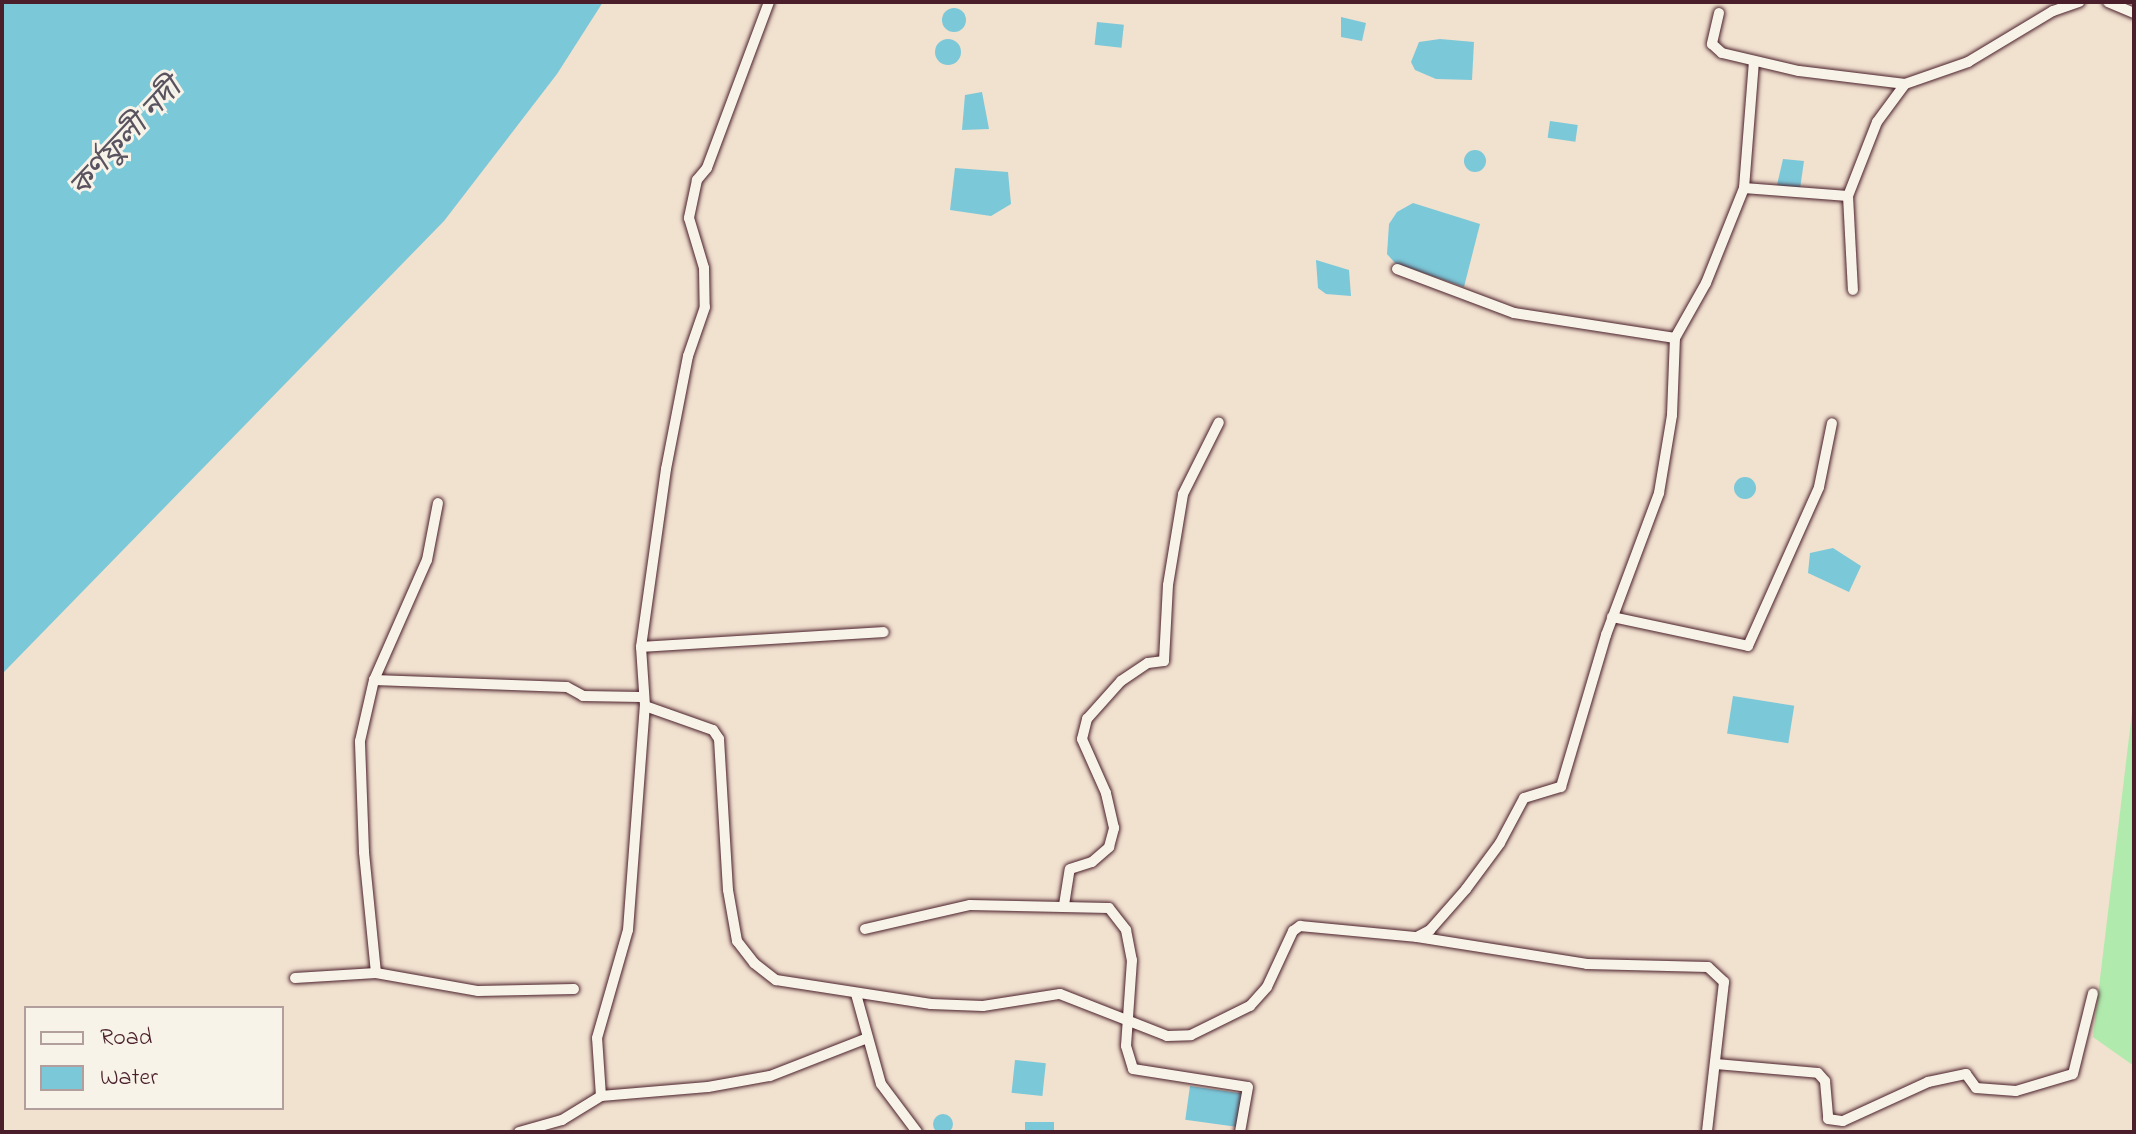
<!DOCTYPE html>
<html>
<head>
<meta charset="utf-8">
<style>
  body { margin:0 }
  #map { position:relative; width:2136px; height:1134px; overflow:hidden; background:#f1e1cf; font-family:"Indie Flower","Noto Sans Bengali",sans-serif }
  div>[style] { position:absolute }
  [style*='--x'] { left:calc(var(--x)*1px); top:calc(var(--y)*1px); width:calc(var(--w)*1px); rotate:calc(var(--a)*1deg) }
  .green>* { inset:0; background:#b1eaad }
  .water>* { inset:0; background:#7bc8d9; transform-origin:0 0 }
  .round { border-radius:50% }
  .roads { filter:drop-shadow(0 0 2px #4a1f2b) drop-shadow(0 0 2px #4a1f2b) }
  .minor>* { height:10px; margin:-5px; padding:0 5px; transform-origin:5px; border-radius:5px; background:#f7f3e8 }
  span { translate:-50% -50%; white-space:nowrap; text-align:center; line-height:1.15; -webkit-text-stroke:6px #f7f3e8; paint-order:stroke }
  .water-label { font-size:30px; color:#59525f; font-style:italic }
  .frame { position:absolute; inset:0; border:4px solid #4a1f2b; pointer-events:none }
  .legend { position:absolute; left:24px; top:1006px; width:260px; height:104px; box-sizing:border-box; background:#f7f3e8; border:2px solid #b29e9c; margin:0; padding:10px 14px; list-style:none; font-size:24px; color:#4a1f2b }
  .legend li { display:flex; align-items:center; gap:16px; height:40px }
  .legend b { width:40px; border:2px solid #b29e9c }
</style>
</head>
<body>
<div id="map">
  <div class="green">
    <div style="clip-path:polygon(2134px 696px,2134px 1066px,2093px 1037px)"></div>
  </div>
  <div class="water">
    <div style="clip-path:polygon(2px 2px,603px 2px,557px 74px,444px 221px,2px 674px)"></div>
    <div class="round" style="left:942px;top:8px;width:24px;height:24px"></div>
    <div style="clip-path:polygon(1341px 17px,1366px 23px,1362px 41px,1341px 37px)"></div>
    <div style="left:1097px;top:22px;width:27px;height:23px;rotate:6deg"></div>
    <div style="clip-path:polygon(1440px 39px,1474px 42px,1472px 80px,1436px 79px,1415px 70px,1411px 62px,1419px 42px)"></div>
    <div class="round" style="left:935px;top:39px;width:26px;height:26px"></div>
    <div style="clip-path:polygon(982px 92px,989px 129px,962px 130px,965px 95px)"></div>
    <div style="left:1550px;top:121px;width:28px;height:17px;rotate:8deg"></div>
    <div class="round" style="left:1464px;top:150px;width:22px;height:22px"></div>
    <div style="clip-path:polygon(1783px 159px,1804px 161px,1800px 189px,1777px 185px)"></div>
    <div style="clip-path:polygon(955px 168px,1008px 172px,1011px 204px,991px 216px,950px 210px)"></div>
    <div style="clip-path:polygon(1413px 203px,1480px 224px,1464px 287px,1395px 263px,1387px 254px,1389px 224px,1397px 212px)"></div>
    <div style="clip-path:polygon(1316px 260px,1349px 270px,1351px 296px,1326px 294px,1318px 288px)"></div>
    <div class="round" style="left:1734px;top:477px;width:22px;height:22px"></div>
    <div style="clip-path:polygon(1833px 548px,1861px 566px,1849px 592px,1808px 573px,1810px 553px)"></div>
    <div style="left:1733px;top:696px;width:62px;height:38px;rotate:9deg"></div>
    <div style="left:1015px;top:1060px;width:31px;height:33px;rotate:6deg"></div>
    <div style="left:1190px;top:1086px;width:53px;height:34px;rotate:8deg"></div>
    <div class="round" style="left:933px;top:1114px;width:20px;height:20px"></div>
    <div style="left:1054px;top:1122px;width:10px;height:29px;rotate:90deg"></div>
  </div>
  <div class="roads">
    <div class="minor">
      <div style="--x:769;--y:2;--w:177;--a:110.5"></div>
      <div style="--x:707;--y:168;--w:16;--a:130"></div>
      <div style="--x:697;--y:180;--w:39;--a:102"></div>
      <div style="--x:689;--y:218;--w:52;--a:73.3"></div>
      <div style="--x:704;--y:268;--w:39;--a:89"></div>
      <div style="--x:705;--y:307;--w:52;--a:109.1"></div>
      <div style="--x:688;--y:356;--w:115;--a:101"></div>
      <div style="--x:666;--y:469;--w:180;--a:98"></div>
      <div style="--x:641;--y:647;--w:59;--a:86.1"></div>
      <div style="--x:645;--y:706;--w:72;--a:19.4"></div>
      <div style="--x:713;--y:730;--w:11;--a:56"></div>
      <div style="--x:719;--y:739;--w:151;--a:86.6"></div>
      <div style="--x:728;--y:890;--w:52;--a:80"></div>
      <div style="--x:737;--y:941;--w:28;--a:52"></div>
      <div style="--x:754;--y:963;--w:28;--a:38"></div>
      <div style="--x:776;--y:980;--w:157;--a:8.8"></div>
      <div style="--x:931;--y:1004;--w:52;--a:2.2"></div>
      <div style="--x:983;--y:1006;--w:78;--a:-8.9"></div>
      <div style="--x:1060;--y:994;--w:115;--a:21.4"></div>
      <div style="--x:1167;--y:1036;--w:24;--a:-2"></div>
      <div style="--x:1191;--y:1035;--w:66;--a:-26.2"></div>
      <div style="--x:1250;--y:1006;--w:25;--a:-48"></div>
      <div style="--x:1267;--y:987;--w:62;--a:-65.1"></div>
      <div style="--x:1293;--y:931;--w:9;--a:-36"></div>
      <div style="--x:1300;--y:926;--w:118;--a:5.4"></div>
      <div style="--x:1417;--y:937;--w:172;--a:9"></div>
      <div style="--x:1587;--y:964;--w:121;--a:1.4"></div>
      <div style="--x:1708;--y:967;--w:22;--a:43"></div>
      <div style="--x:1724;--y:982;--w:151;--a:96.5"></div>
      <div style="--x:2108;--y:2;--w:28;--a:23"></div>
      <div style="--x:1719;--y:13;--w:32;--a:103"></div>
      <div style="--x:1712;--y:44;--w:13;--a:42"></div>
      <div style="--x:1722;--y:53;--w:79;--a:13.2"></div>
      <div style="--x:1799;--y:71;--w:107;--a:7"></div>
      <div style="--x:1905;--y:84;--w:67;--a:-19.2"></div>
      <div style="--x:1968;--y:62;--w:99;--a:-31"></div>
      <div style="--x:2053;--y:11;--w:28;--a:-19"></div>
      <div style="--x:1744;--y:188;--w:104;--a:4.4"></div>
      <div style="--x:1848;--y:196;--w:79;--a:-68.6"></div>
      <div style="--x:1877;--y:122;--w:47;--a:-53.6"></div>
      <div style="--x:1848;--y:196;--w:94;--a:87"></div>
      <div style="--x:1397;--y:269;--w:125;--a:20.6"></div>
      <div style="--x:1514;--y:313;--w:163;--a:8.8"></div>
      <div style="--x:1675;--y:338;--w:63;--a:-60.6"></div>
      <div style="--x:1706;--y:283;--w:102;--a:-68.2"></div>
      <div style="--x:1744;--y:188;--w:127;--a:-85.5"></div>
      <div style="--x:1612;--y:617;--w:139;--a:12"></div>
      <div style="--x:1748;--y:646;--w:174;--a:-65.9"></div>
      <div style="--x:1819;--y:487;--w:65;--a:-78.5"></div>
      <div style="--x:641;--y:647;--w:243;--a:-3.5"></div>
      <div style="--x:374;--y:680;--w:193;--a:2.1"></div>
      <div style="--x:567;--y:687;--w:18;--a:29"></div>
      <div style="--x:583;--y:696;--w:58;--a:1"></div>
      <div style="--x:1064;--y:905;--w:36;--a:-81"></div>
      <div style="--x:1070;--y:869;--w:23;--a:-18"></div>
      <div style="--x:1092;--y:862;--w:23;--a:-41"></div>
      <div style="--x:1109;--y:847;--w:20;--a:-75"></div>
      <div style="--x:1114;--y:828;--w:36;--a:-103"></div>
      <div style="--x:1106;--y:793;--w:59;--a:-114"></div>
      <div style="--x:1082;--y:739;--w:21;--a:-76"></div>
      <div style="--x:1087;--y:719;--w:51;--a:-48.2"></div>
      <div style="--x:1121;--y:681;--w:32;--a:-34"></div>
      <div style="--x:1148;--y:663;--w:16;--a:-7"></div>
      <div style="--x:1164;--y:661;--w:76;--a:-87"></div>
      <div style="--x:1168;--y:585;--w:92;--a:-80.6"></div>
      <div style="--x:1183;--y:494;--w:80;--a:-63.4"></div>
      <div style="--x:865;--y:929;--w:108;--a:-12.9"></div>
      <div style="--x:970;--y:905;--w:139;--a:1.2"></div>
      <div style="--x:1109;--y:908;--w:28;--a:52"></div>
      <div style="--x:1126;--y:930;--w:31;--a:79"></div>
      <div style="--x:1132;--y:960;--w:86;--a:94"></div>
      <div style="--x:1126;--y:1046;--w:24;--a:73"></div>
      <div style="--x:1133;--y:1069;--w:116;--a:8.9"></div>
      <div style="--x:1248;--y:1087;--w:46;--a:100.1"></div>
      <div style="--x:1417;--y:937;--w:15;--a:-28"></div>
      <div style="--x:1430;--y:930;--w:55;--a:-48.7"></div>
      <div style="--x:1466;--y:889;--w:57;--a:-53.5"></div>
      <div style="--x:1500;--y:843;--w:51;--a:-61.9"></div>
      <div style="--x:1524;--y:798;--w:39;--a:-17"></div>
      <div style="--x:1561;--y:787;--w:159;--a:-73.5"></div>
      <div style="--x:1606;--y:635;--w:152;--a:-69.5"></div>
      <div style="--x:1659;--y:493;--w:79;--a:-80.5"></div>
      <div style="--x:1672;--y:415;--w:77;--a:-87.8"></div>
      <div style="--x:376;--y:973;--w:122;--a:-95.7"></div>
      <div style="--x:364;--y:852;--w:111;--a:-92.1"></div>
      <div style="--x:360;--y:741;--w:63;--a:-77.1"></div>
      <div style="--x:374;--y:680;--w:131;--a:-66.2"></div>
      <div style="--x:427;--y:560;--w:58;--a:-79.1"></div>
      <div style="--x:295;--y:978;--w:81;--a:-3.5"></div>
      <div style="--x:376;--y:973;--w:104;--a:10"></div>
      <div style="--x:478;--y:991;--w:96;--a:-1.2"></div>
      <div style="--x:856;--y:994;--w:93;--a:74.5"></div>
      <div style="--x:881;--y:1084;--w:60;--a:53.1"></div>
      <div style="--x:1716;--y:1064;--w:102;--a:5"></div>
      <div style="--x:1818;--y:1073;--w:11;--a:49"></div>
      <div style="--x:1825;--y:1081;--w:38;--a:85"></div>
      <div style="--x:1828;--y:1119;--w:15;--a:8"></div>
      <div style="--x:1843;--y:1121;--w:94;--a:-24.6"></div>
      <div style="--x:1928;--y:1082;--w:39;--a:-12"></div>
      <div style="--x:1966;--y:1074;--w:17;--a:54"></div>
      <div style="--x:1976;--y:1088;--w:40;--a:4.3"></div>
      <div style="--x:2016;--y:1091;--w:59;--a:-16.6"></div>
      <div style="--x:2073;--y:1074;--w:83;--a:-76.1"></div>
      <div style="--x:601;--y:1096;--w:58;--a:-93.9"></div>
      <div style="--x:597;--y:1038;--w:112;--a:-74"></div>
      <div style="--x:628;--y:930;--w:225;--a:-85.7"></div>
      <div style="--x:519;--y:1132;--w:45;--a:-15.6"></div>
      <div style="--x:562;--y:1120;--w:46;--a:-31.6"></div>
      <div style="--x:601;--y:1096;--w:107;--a:-4.8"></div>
      <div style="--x:708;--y:1087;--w:63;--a:-10.1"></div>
      <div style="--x:770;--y:1076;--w:102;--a:-21.3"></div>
    </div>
  </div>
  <div class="water-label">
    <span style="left:127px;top:139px;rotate:-47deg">কর্ণফুলী নদী</span>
  </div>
  <div class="frame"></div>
  <ul class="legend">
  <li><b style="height:10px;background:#f7f3e8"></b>Road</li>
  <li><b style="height:22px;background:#7bc8d9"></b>Water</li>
  </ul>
</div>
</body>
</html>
